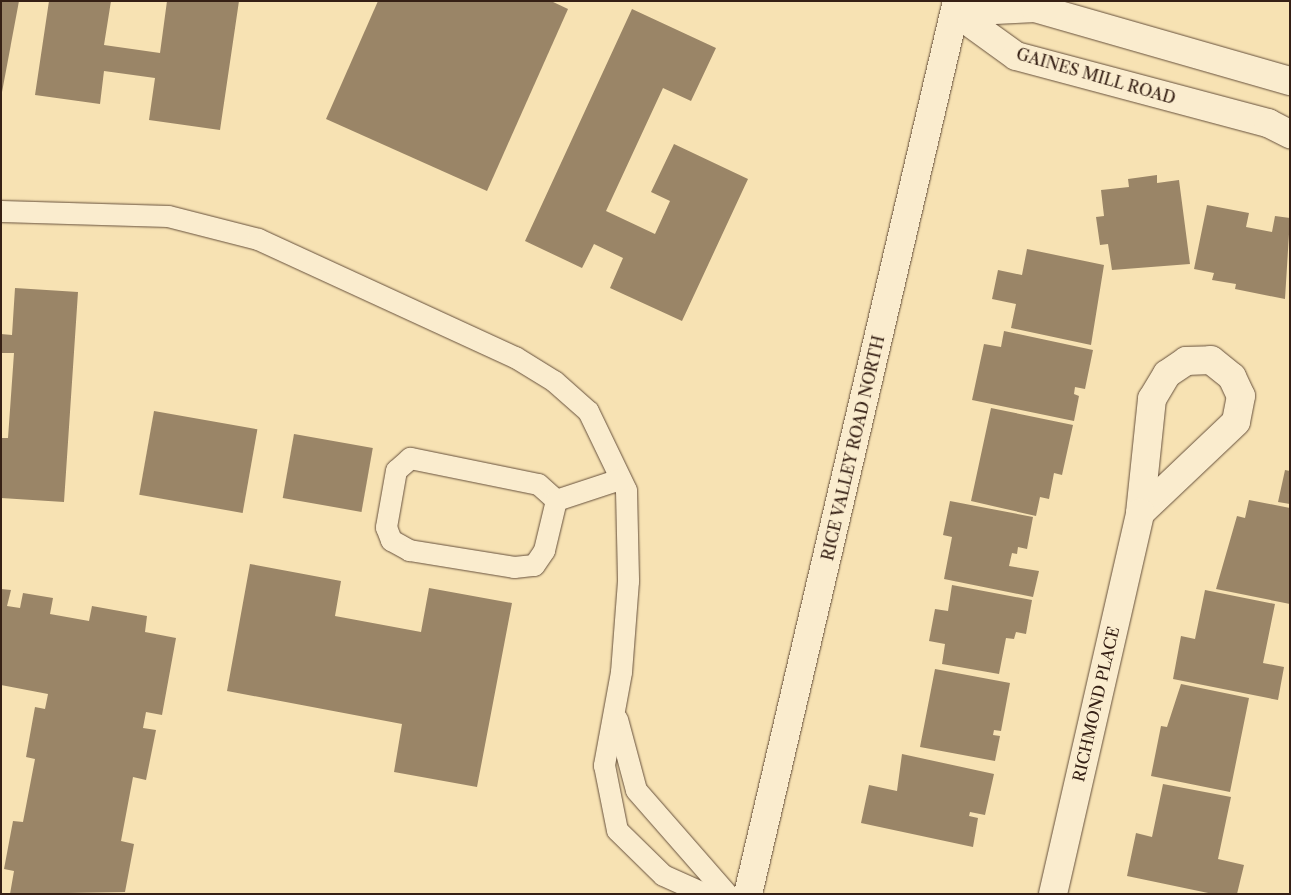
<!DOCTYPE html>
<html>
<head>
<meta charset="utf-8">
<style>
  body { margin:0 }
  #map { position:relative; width:1291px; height:895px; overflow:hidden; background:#f7e2b3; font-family:"Libre Caslon Text",serif }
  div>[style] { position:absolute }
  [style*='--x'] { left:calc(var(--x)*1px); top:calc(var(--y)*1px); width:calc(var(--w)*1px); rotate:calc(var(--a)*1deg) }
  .building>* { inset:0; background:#9a8567; transform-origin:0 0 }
  .roads { filter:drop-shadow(0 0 1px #66503c) drop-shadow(0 0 1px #66503c) }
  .lane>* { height:21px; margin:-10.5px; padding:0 10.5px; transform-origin:10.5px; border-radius:10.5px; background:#faecce }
  .street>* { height:28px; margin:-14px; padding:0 14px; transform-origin:14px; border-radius:14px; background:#faecce }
  .secondary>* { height:28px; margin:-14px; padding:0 14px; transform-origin:14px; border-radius:14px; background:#faecce }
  span { translate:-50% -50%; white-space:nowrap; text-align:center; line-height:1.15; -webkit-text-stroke:4px #faecce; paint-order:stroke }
  .street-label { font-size:16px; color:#362015 }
  .frame { position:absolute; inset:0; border:2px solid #362015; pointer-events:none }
</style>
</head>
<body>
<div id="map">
  <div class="building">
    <div style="clip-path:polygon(1px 1px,19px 1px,2px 92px,1px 92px)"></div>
    <div style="clip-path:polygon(49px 1px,111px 1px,104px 45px,160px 53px,167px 1px,239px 1px,220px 130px,149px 120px,155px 78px,104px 71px,100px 104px,35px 95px)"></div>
    <div style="clip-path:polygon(378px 1px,551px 1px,568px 9px,487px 191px,326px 119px)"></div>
    <div style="clip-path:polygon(632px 9px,716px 48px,691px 101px,663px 88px,606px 211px,655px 234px,670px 201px,651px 192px,674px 144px,748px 179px,682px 321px,610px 288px,623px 258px,594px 244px,582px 268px,525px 241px)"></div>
    <div style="clip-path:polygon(1157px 175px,1157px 183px,1179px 180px,1190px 264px,1112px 270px,1108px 244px,1100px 245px,1096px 217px,1104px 216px,1101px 190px,1129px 187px,1128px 179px)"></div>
    <div style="clip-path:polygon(1207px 205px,1249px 213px,1246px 227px,1272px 232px,1275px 216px,1290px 218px,1285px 299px,1235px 289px,1236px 284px,1212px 280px,1214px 273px,1194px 269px)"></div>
    <div style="clip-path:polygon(1027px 249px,1104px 265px,1091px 345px,1011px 328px,1016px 304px,992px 299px,998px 270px,1022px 275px)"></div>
    <div style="clip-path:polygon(15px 288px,78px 292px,64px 502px,1px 498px,1px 438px,8px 438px,14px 353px,1px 353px,1px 334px,12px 335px)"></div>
    <div style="clip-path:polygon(1004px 331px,1093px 350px,1085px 389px,1075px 387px,1074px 394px,1079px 396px,1074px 421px,972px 400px,984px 344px,1001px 347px)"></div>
    <div style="clip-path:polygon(991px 408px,1073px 425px,1062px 475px,1054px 473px,1049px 499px,1040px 497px,1036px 516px,971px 501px)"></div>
    <div style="left:154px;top:411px;width:105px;height:85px;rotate:10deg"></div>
    <div style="left:294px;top:434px;width:80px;height:65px;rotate:10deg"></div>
    <div style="clip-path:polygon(1285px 470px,1290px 471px,1290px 504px,1278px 502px)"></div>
    <div style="clip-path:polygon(1249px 500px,1290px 508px,1290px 604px,1216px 589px,1237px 516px,1245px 518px)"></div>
    <div style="clip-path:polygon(950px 501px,1033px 517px,1027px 549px,1018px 547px,1017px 554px,1012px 553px,1009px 566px,1039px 571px,1033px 597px,944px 579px,952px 537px,943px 535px)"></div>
    <div style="clip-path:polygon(250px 564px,341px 581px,335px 616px,421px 632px,429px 588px,512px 603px,477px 787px,394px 772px,402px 724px,227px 691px)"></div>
    <div style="clip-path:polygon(952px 585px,1032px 600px,1026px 634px,1016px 632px,1014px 639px,1006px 638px,999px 674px,942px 664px,945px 644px,929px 641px,935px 609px,948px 611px)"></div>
    <div style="clip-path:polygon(1px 589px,11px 590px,7px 606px,20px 608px,23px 593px,53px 598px,50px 614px,89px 621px,92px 606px,147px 616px,145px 632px,176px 638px,162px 715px,146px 712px,143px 728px,156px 730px,146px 780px,133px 777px,121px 841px,134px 844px,125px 892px,10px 894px,14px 871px,4px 869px,13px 821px,23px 822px,35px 759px,26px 757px,35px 707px,45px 709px,48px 694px,1px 685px)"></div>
    <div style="clip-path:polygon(1205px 590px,1275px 604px,1263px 663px,1284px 667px,1278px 700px,1173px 679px,1181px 636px,1195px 639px)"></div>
    <div style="clip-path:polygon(935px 669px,1010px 683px,1001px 731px,994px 730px,993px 735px,1000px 736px,995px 761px,920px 747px)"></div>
    <div style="clip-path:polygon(1181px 684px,1249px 698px,1230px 792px,1151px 776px,1161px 726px,1167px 727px)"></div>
    <div style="clip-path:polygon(902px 754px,994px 774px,985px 815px,970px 812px,969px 816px,978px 818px,973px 847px,861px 823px,869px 785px,897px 791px)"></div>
    <div style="clip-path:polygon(1163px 784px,1231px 797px,1218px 859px,1244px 865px,1237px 894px,1213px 894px,1127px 876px,1136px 833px,1152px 837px)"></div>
  </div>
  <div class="roads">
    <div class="lane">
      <div style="--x:1;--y:211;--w:167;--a:1.7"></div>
      <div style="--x:168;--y:216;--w:93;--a:14.3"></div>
      <div style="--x:258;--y:239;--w:283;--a:24.7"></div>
      <div style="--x:515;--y:357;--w:46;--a:31.6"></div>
      <div style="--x:554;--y:381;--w:45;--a:41.4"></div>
      <div style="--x:588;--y:411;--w:88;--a:64.3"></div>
      <div style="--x:626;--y:490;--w:91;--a:88.7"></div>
      <div style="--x:628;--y:581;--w:91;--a:94.4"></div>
      <div style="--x:621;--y:672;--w:95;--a:100.4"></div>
      <div style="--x:604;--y:765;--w:66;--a:78.7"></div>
      <div style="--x:617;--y:830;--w:64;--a:44.4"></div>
      <div style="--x:663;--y:875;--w:46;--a:24.3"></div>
      <div style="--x:556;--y:500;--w:24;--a:-138"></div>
      <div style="--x:538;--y:484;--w:131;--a:-168.5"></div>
      <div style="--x:410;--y:458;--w:18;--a:139"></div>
      <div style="--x:396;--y:470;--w:58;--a:100"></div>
      <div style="--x:386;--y:527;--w:14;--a:69"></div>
      <div style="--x:391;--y:540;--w:21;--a:29"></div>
      <div style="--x:409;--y:550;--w:106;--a:9.2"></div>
      <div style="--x:514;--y:567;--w:20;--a:-6"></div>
      <div style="--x:534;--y:565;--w:18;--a:-56"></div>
      <div style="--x:544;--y:550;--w:51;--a:-76.5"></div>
      <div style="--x:556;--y:500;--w:67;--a:-18.2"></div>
      <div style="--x:617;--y:719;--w:73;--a:75"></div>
      <div style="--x:636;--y:790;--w:138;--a:48.8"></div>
    </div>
    <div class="street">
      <div style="--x:955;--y:12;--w:75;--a:35.8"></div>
      <div style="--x:1016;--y:56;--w:261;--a:14.9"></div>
      <div style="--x:1268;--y:123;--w:25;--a:27"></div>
      <div style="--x:955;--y:12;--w:80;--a:-2.9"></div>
      <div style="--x:1035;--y:8;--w:265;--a:16"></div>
      <div style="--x:1211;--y:360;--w:27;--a:39"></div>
      <div style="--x:1232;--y:377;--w:21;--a:65"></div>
      <div style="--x:1241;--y:396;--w:26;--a:101"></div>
      <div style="--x:1236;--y:422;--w:132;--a:136.5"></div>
      <div style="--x:1140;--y:513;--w:115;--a:-84"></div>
      <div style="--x:1152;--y:399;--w:29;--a:-59"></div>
      <div style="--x:1167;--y:374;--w:23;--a:-34"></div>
      <div style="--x:1186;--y:361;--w:25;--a:-2"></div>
      <div style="--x:1053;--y:894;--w:391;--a:-77.1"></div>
    </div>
    <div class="secondary">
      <div style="--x:748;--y:894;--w:917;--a:-76.83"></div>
    </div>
  </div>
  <div class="street-label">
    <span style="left:1096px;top:76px;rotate:16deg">GAINES MILL ROAD</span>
    <span style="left:853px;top:448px;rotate:-77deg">RICE VALLEY ROAD NORTH</span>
    <span style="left:1096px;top:704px;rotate:-77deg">RICHMOND PLACE</span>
  </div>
  <div class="frame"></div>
</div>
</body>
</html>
